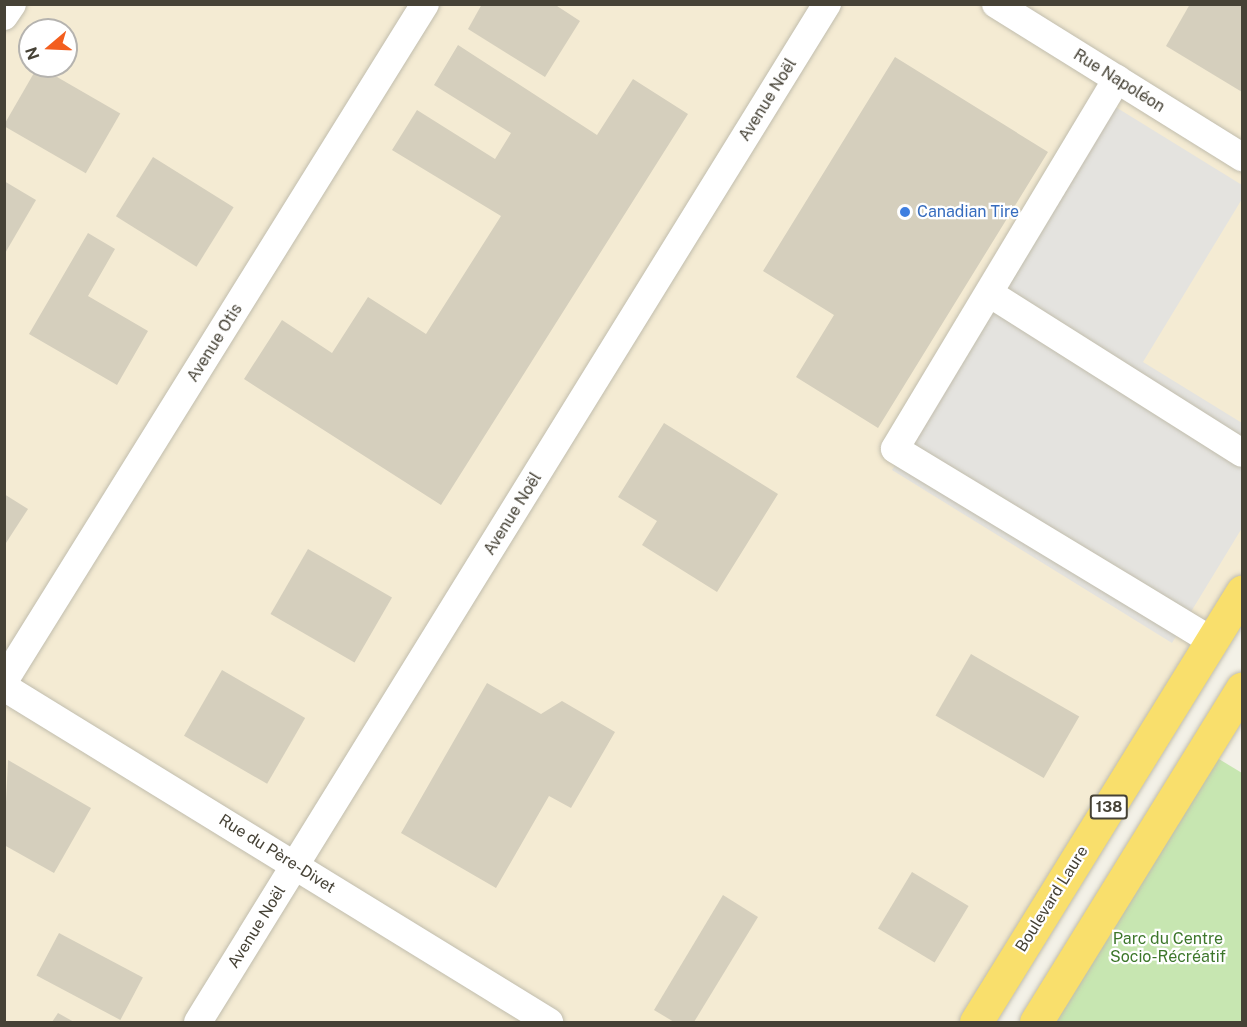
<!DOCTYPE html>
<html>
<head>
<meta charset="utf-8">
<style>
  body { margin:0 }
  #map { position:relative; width:1247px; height:1027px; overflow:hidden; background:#f3f1e7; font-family:"Public Sans",sans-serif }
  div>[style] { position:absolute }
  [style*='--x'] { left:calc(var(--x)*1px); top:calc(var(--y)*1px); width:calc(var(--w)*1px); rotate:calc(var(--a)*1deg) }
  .commercial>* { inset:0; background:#f4ebd3 }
  .green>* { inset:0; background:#c7e6b1 }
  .parking>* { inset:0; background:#e4e3df }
  .building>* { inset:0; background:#d5cfbd; transform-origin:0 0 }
  .roads { filter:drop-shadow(0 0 2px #c1bdad) drop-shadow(0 0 2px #c1bdad) }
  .minor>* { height:28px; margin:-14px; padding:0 14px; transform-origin:14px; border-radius:14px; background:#fff }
  .highway>* { height:33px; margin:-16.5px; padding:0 16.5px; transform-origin:16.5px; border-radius:16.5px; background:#f9df6c }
  .dots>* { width:16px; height:16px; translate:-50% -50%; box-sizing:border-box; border:3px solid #fff; border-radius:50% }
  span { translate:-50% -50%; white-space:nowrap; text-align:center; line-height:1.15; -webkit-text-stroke:4.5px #fff; paint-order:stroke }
  .shield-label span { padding:2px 4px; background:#fff; border:2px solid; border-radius:4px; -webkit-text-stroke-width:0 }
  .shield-label { font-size:15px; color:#464236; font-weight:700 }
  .street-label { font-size:16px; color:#464236 }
  .shop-label { font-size:16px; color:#366cbe }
  .left { translate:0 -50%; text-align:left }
  .park-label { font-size:16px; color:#3d772b }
  .frame { position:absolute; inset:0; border:6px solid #464236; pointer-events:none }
  .north { position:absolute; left:18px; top:18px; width:60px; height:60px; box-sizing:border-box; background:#fff; border:2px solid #b5b3af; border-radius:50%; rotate:251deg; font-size:16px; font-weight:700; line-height:24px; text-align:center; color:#464236 }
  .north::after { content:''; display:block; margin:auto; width:21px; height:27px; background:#f35e1e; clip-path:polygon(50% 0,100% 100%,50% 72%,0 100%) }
</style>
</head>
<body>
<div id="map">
  <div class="commercial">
    <div style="clip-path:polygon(evenodd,5px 5px,1242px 5px,1242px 592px,976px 1022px,5px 1022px,5px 5px,30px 30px,66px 30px,66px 66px,30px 66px,30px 30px)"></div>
  </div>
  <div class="green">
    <div style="clip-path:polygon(1204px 750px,1242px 773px,1242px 1022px,1036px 1022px)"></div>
  </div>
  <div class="parking">
    <div style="clip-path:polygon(1114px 106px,1242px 185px,1242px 199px,1143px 362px,1242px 423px,1242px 528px,1172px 643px,892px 470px)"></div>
  </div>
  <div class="building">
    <div style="clip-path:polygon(482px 4px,554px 4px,580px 21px,545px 77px,468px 29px)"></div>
    <div style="clip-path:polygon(1190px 4px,1242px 4px,1242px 92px,1166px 46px)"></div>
    <div style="clip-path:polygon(458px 45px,597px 135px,633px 79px,688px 114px,441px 505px,244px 379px,282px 320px,332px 353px,368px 297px,426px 334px,501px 216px,392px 150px,417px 110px,495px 159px,511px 133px,434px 85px)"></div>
    <div style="clip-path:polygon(895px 57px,1048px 152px,878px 428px,796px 377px,834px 315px,763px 271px)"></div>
    <div style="left:38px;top:66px;width:95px;height:69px;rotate:30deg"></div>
    <div style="left:153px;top:157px;width:95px;height:70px;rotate:32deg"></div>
    <div style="clip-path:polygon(4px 181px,36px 200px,4px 255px)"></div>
    <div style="clip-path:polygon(88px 233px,115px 249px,88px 296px,148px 331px,117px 385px,29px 334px)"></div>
    <div style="clip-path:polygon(664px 423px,778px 494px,717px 592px,642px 545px,657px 521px,618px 497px)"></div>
    <div style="clip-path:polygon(4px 494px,28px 509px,4px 546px)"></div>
    <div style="left:308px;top:549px;width:97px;height:75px;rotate:30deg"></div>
    <div style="left:971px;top:654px;width:125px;height:71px;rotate:30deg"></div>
    <div style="left:222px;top:670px;width:96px;height:76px;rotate:30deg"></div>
    <div style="clip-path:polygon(487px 683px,541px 714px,562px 701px,615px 732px,571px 808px,549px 796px,496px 888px,401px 833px)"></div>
    <div style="clip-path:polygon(8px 760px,91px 808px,54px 873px,4px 845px)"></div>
    <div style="left:912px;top:872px;width:66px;height:66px;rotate:31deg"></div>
    <div style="clip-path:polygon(723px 895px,758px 917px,694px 1022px,674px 1022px,654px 1010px)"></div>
    <div style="left:59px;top:933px;width:95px;height:48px;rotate:28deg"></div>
    <div style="clip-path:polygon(58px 1013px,74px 1022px,52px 1022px)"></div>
  </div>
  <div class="roads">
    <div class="minor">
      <div style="--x:996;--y:4;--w:290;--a:31.9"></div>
      <div style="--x:4;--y:16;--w:14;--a:-56"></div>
      <div style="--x:1117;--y:79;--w:431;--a:121"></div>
      <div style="--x:895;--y:449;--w:371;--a:31.2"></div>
      <div style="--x:989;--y:293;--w:299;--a:32.3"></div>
      <div style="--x:4;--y:681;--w:797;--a:-58.12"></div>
      <div style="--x:4;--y:687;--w:640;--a:31.58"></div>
      <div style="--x:198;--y:1022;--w:1197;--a:-58.29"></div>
    </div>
    <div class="highway">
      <div style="--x:976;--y:1022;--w:506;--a:-58.26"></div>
      <div style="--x:1036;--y:1022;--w:392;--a:-58.3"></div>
    </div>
  </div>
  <div class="dots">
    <div style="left:905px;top:212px;background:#3f7fe0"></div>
  </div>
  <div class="shield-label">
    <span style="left:1109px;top:807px">138</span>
  </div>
  <div class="street-label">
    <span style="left:1119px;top:81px;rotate:32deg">Rue Napoléon</span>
    <span style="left:768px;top:100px;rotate:-58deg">Avenue Noël</span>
    <span style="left:215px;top:343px;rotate:-58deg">Avenue Otis</span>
    <span style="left:513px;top:514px;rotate:-58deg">Avenue Noël</span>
    <span style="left:277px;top:854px;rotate:32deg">Rue du Père-Divet</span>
    <span style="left:1052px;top:899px;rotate:-58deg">Boulevard Laure</span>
    <span style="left:257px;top:927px;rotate:-58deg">Avenue Noël</span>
  </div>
  <div class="shop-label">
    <span class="left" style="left:917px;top:212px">Canadian Tire</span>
  </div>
  <div class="park-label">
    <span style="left:1168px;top:948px">Parc du Centre<br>Socio-Récréatif</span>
  </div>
  <div class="frame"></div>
  <div class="north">N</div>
</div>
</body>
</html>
